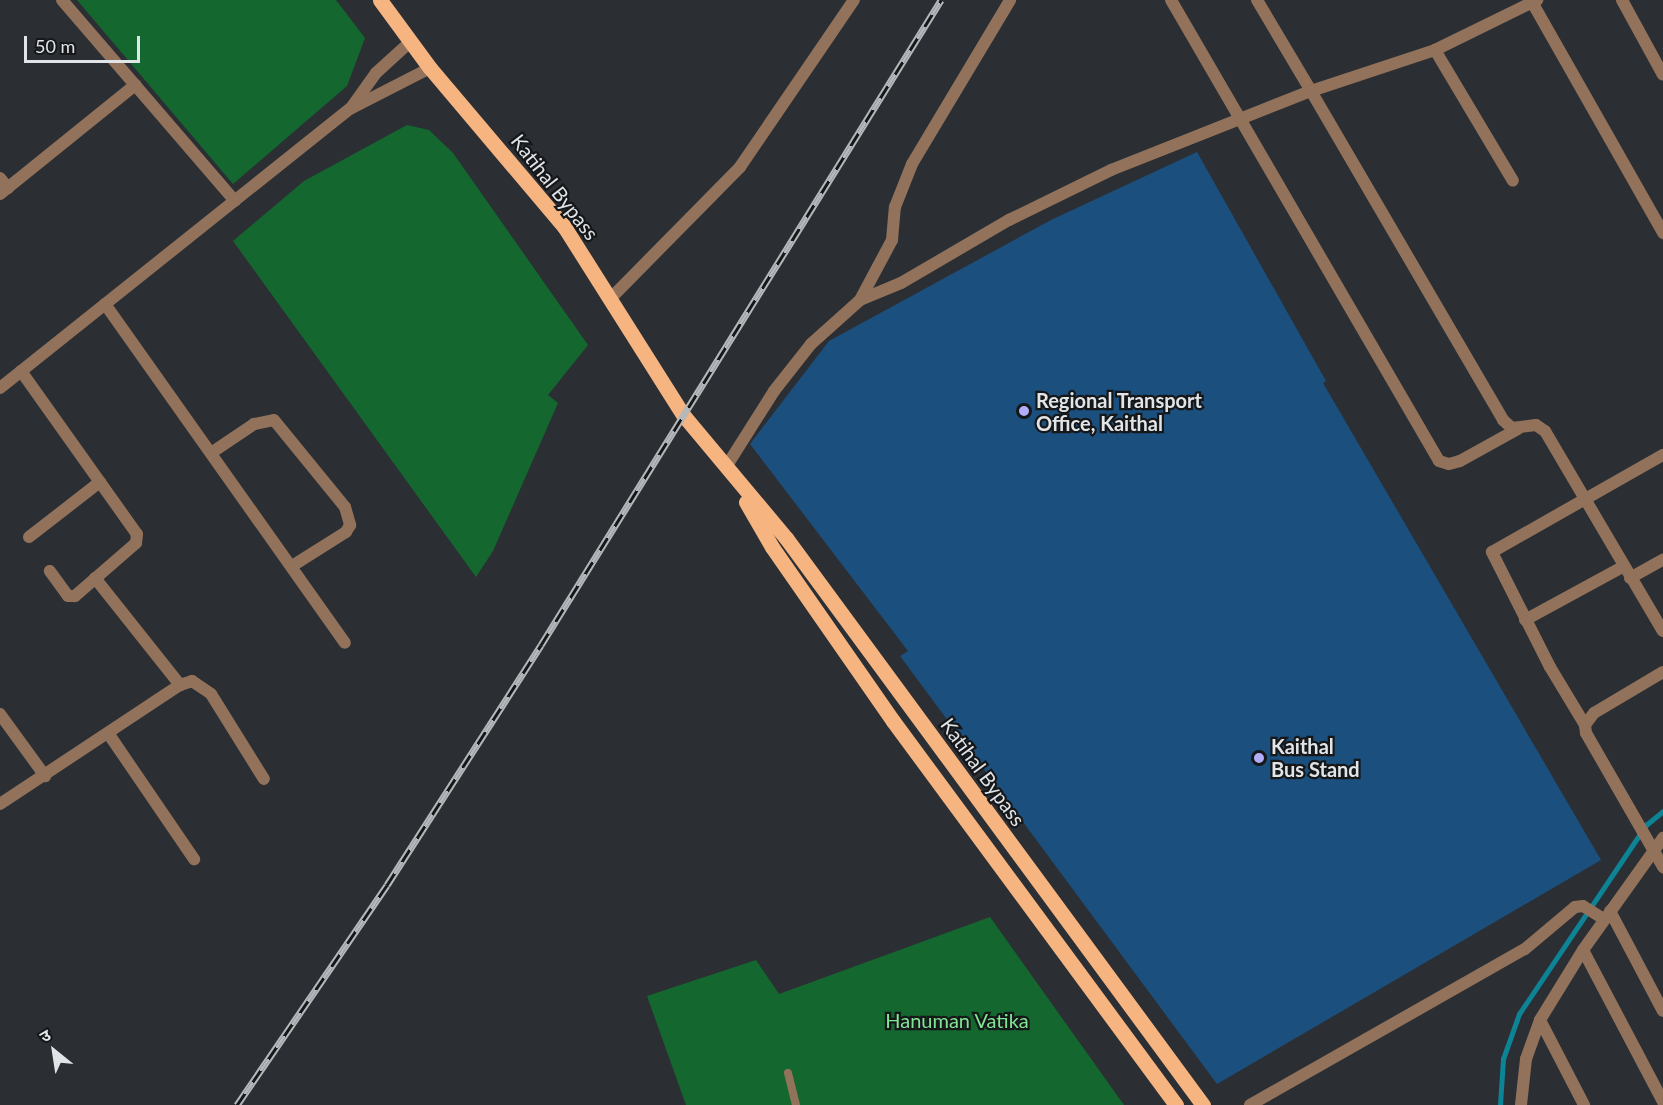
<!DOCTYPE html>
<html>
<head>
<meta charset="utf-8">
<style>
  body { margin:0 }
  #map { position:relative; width:1663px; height:1105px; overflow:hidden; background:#2b2f34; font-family:Lato,"Noto Sans Devanagari",sans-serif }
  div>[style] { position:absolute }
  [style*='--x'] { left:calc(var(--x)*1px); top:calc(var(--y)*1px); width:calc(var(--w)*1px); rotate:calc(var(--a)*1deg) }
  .green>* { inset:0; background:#14672e }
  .stream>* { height:4.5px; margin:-2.25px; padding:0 2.25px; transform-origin:2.25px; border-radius:2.25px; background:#0d8495 }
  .building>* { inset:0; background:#1b4f7e }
  .lane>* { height:8px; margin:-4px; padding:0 4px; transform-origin:4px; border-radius:4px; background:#92725a }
  .street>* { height:12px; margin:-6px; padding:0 6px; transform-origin:6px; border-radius:6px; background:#92725a }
  .primary>* { height:15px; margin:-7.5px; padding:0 7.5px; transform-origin:7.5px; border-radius:7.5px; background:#f6b481 }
  .rail>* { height:7px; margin-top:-3.5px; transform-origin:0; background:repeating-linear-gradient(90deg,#151719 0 14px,#b4b8bb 0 28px); box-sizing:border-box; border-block:2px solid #b4b8bb }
  .dots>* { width:16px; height:16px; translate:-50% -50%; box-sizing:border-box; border:3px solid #151719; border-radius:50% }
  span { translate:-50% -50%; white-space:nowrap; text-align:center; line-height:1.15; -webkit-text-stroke:4.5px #151719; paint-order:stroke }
  .street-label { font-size:20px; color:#e2e5e8 }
  .poi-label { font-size:20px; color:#e2e5e8; font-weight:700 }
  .left { translate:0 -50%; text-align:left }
  .park-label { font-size:20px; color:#80e694 }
  .north { position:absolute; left:24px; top:1021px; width:60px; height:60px; -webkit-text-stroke:4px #151719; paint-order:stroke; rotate:330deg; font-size:16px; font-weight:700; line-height:24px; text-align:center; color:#e2e5e8 }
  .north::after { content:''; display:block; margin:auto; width:21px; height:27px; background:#e2e5e8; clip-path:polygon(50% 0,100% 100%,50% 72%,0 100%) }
  .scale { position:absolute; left:24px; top:36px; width:116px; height:27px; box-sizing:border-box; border:3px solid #e2e5e8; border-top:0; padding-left:8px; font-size:18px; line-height:21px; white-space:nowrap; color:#e2e5e8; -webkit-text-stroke:4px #151719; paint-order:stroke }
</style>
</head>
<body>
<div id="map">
  <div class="green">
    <div style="clip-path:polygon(77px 0,336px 0,365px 38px,347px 86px,233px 184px)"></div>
    <div style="clip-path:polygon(407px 125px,429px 130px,453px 153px,588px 345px,548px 395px,558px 403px,493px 551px,476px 577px,233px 241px,304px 181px)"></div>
    <div style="clip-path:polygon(990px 917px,1124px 1105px,686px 1105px,647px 996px,756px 960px,779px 994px)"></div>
  </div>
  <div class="stream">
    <div style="--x:1500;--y:1105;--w:46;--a:-86.3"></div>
    <div style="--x:1503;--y:1059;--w:48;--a:-70.4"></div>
    <div style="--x:1519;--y:1014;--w:228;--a:-56.1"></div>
    <div style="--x:1646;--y:825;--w:22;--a:-39"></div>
  </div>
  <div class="building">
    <div style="clip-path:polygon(1197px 152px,1326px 381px,1323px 383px,1601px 860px,1217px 1084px,900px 656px,908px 651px,750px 444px,829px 341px,1051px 220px)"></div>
  </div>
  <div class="lane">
    <div style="--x:788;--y:1073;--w:33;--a:76"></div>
  </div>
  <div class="street">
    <div style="--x:62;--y:0;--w:265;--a:49.3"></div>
    <div style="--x:1171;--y:0;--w:533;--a:59.83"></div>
    <div style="--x:1439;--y:461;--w:10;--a:17"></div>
    <div style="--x:1449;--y:464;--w:11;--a:-15"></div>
    <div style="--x:1460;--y:461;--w:66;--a:-28.9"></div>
    <div style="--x:1257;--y:0;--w:106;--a:59.3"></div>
    <div style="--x:1311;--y:91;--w:131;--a:-18.3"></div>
    <div style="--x:1435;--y:50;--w:114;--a:-26.1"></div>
    <div style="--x:1622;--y:0;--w:85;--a:61.3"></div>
    <div style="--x:1532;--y:2;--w:266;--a:60.4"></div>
    <div style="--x:1435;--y:50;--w:152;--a:59.2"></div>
    <div style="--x:351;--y:108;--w:43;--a:-54.5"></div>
    <div style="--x:376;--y:73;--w:47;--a:-42.4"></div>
    <div style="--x:0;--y:178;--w:13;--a:51"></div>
    <div style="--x:0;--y:194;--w:174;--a:-38.9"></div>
    <div style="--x:610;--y:299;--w:185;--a:-45.4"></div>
    <div style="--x:740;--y:167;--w:202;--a:-55.7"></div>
    <div style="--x:860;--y:300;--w:68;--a:-61.9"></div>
    <div style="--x:892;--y:240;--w:33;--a:-85"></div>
    <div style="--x:895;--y:207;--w:46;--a:-68.4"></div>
    <div style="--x:912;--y:164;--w:191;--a:-59.1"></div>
    <div style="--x:105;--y:304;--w:415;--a:54.7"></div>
    <div style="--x:21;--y:371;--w:200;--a:54.6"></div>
    <div style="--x:137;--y:534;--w:9;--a:96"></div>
    <div style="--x:136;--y:543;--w:81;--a:139"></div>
    <div style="--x:75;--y:596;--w:7;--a:180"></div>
    <div style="--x:68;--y:596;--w:31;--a:-126"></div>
    <div style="--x:0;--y:388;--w:448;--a:-38.6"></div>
    <div style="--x:350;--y:109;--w:90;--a:-27.1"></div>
    <div style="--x:211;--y:453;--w:52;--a:-34"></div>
    <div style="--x:254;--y:424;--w:20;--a:-11"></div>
    <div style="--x:274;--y:420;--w:112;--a:50.8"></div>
    <div style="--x:345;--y:507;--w:19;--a:74"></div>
    <div style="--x:350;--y:525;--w:8;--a:120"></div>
    <div style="--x:346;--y:532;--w:64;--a:147.8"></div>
    <div style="--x:726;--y:467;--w:90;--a:-57.7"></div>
    <div style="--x:774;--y:391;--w:60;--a:-51.8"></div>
    <div style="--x:811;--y:344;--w:66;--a:-41.9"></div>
    <div style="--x:860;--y:300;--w:44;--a:-22.5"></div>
    <div style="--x:901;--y:283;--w:125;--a:-30.3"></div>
    <div style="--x:1009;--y:220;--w:114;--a:-26.1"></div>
    <div style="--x:1111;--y:170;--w:215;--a:-21.6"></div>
    <div style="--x:1311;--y:91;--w:381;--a:59.7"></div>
    <div style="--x:1503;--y:420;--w:12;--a:42"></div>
    <div style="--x:1512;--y:428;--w:24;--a:-7"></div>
    <div style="--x:1536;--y:425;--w:11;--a:34"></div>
    <div style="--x:1545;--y:431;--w:232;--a:59.5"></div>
    <div style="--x:29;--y:537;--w:90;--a:-37.8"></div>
    <div style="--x:95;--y:578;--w:137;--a:51.5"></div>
    <div style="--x:1630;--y:578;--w:38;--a:-29"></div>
    <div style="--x:1525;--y:620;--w:113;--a:-28.6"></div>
    <div style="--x:1663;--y:672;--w:80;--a:149.3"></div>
    <div style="--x:1594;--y:713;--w:15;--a:127"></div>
    <div style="--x:1585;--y:725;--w:8;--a:83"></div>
    <div style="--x:1586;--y:733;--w:155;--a:60.1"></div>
    <div style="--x:0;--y:714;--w:77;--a:54"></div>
    <div style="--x:1585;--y:725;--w:68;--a:-121.1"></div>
    <div style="--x:1550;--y:667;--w:129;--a:-116.8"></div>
    <div style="--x:1492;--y:552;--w:197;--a:-29.6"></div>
    <div style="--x:108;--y:733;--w:153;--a:55.7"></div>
    <div style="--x:0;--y:804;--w:216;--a:-33.5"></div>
    <div style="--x:180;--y:685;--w:13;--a:-18"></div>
    <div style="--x:192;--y:681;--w:23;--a:34"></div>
    <div style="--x:211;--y:694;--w:100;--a:58.1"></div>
    <div style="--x:1610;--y:911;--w:113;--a:62.1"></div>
    <div style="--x:1583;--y:950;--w:172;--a:62.2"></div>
    <div style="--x:1540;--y:1020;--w:96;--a:62.6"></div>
    <div style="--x:1250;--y:1105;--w:316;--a:-29.6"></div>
    <div style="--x:1525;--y:949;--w:65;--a:-40"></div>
    <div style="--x:1575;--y:907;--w:8;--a:-7"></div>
    <div style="--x:1583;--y:906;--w:25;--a:32"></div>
    <div style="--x:1521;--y:1105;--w:46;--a:-83.8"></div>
    <div style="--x:1526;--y:1059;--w:41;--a:-70.3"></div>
    <div style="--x:1540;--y:1020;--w:82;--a:-58.4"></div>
    <div style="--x:1583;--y:950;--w:138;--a:-54.5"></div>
  </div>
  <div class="primary">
    <div style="--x:380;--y:0;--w:84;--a:53.7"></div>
    <div style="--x:430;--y:68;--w:209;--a:49.8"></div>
    <div style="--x:565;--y:228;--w:222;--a:57.7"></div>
    <div style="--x:684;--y:416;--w:159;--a:50.1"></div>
    <div style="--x:786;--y:538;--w:704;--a:53.67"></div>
    <div style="--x:746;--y:502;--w:52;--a:60"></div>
    <div style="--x:772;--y:547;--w:212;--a:55.2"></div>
    <div style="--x:893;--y:721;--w:477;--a:53.6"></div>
  </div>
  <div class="rail">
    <div style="--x:237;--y:1105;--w:266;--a:-55.7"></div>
    <div style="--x:387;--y:885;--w:285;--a:-57.3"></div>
    <div style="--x:541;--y:645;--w:759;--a:-58.19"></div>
  </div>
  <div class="dots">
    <div style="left:1024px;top:411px;background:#b2adf9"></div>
    <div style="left:1259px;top:758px;background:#b2adf9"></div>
  </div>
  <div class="street-label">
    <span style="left:555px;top:187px;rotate:52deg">Katihal Bypass</span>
    <span style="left:983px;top:772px;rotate:54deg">Katihal Bypass</span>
  </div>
  <div class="poi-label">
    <span class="left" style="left:1036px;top:412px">Regional Transport<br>Office, Kaithal</span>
    <span class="left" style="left:1271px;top:758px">Kaithal<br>Bus Stand</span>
  </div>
  <div class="park-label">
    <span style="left:957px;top:1020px">Hanuman Vatika</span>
  </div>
  <div class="north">उ</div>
  <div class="scale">50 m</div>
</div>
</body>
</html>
